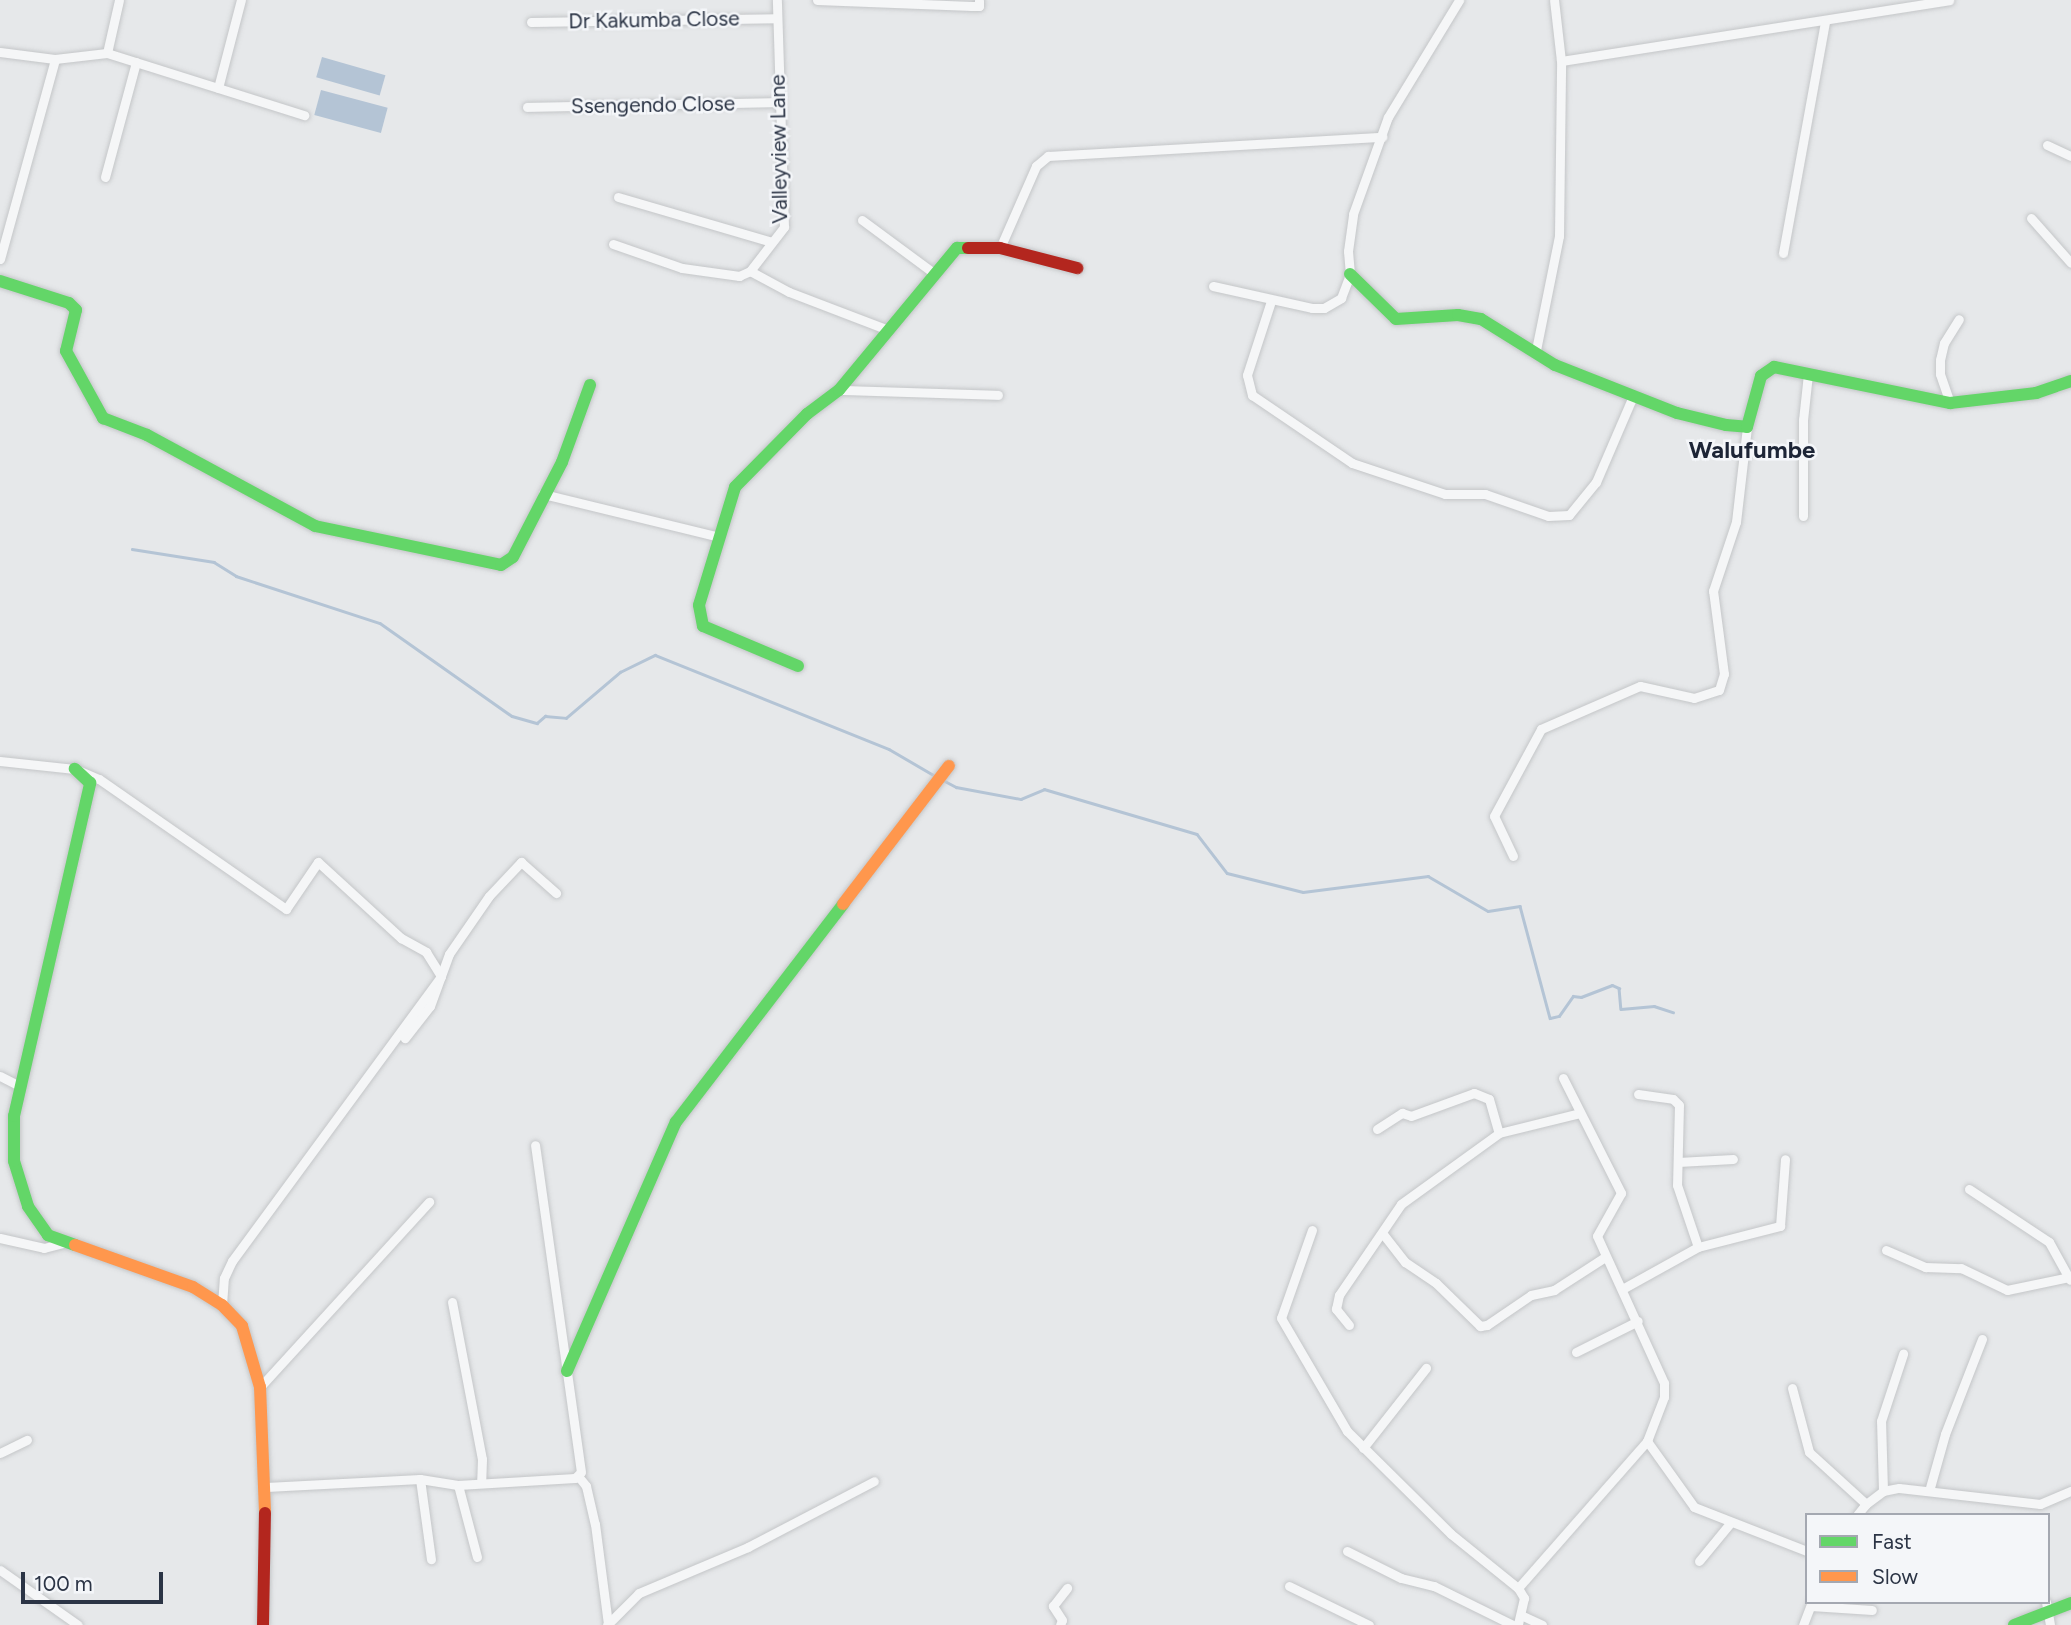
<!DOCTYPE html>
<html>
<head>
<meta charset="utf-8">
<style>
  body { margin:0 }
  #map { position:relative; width:2071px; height:1625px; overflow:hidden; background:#e6e8ea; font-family:Figtree,sans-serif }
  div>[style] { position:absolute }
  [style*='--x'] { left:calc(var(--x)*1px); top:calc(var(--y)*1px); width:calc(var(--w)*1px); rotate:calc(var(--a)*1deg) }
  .water>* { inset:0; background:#b4c4d5; transform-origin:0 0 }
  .stream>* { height:2.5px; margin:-1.25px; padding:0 1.25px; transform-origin:1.25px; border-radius:1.25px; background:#b4c4d5 }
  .roads { filter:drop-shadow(0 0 2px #c4c6c8) drop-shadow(0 0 2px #c4c6c8) }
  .street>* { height:9px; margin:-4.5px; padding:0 4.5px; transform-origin:4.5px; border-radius:4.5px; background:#f5f6f7 }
  .fast>* { height:12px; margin:-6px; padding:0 6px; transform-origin:6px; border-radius:6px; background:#63d668 }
  .slow>* { height:12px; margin:-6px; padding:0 6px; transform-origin:6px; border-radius:6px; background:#ff974d }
  .jam>* { height:12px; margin:-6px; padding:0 6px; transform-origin:6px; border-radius:6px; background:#b3261e }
  span { translate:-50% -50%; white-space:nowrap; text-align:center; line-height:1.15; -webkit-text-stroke:5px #f4f6f9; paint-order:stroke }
  .street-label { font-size:21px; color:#2b3445 }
  .quarter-label { font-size:24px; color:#1d2536; font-weight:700 }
  .legend { position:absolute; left:1805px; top:1513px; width:245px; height:91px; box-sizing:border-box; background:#f4f6f9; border:2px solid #a4a8b1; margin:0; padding:9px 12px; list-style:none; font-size:21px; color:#2b3445 }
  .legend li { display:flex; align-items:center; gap:14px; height:35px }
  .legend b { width:35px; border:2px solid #a4a8b1 }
  .scale { position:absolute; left:21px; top:1572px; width:142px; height:32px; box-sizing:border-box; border:4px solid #2b3445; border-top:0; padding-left:9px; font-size:21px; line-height:24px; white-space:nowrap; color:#2b3445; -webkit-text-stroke:5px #f4f6f9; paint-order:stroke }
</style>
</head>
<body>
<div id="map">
  <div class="water">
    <div style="left:322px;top:57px;width:66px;height:21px;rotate:16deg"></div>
    <div style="left:321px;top:90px;width:69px;height:26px;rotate:15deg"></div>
  </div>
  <div class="stream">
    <div style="--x:132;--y:549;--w:83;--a:9"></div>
    <div style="--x:214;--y:562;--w:26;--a:32"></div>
    <div style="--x:236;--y:576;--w:151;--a:18.1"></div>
    <div style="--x:380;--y:623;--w:161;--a:35.2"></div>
    <div style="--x:512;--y:716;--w:26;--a:16"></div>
    <div style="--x:537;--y:723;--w:11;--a:-41"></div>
    <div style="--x:545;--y:716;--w:21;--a:5"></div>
    <div style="--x:566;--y:718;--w:71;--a:-40.4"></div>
    <div style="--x:620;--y:672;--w:39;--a:-26"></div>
    <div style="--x:655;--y:655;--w:252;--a:21.9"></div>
    <div style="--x:889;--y:749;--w:56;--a:30.3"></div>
    <div style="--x:943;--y:780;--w:15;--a:28"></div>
    <div style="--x:956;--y:787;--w:66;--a:10.5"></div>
    <div style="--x:1021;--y:799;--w:25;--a:-23"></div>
    <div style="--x:1044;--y:789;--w:159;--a:16.4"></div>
    <div style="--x:1197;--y:834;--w:49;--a:52.4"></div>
    <div style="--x:1227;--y:873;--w:78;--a:14"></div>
    <div style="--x:1303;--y:892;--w:126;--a:-7.3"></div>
    <div style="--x:1428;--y:876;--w:69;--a:30.3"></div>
    <div style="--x:1488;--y:911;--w:32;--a:-9"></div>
    <div style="--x:1520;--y:906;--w:116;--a:75"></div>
    <div style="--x:1550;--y:1018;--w:9;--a:-13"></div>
    <div style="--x:1559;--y:1016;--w:24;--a:-55"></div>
    <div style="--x:1573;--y:996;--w:8;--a:7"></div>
    <div style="--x:1581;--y:997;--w:33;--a:-21"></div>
    <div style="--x:1612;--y:985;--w:8;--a:23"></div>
    <div style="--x:1619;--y:988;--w:21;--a:85"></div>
    <div style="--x:1621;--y:1009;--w:33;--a:-5"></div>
    <div style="--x:1654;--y:1006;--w:20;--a:18"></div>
  </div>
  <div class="roads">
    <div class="street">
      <div style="--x:817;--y:0;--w:155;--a:2.2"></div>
      <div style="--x:972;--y:6;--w:7;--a:0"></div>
      <div style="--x:979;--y:6;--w:6;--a:-90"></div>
      <div style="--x:531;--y:22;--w:246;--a:-0.9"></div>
      <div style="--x:0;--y:52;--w:55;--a:7.3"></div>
      <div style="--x:55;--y:59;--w:52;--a:-6.6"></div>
      <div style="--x:107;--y:53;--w:207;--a:17.5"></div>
      <div style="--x:107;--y:53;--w:54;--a:-77.2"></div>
      <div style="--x:1561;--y:61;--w:393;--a:-8.9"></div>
      <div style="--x:218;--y:88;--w:91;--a:-75.4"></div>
      <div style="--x:527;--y:107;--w:252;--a:-1.1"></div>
      <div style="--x:2047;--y:145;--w:26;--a:25"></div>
      <div style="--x:105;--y:177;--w:119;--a:-74.9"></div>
      <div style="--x:618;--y:197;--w:160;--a:16.3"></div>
      <div style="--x:2031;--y:218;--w:60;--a:48.4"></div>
      <div style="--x:862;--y:220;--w:91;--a:36.5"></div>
      <div style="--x:613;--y:244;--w:73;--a:19.2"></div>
      <div style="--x:682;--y:268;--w:58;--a:8"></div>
      <div style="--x:739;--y:276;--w:12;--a:-24"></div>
      <div style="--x:750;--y:271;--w:56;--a:-52.3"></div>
      <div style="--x:784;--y:227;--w:227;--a:-91.8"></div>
      <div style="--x:1000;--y:248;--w:90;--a:-66.3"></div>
      <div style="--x:1036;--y:166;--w:16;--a:-40"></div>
      <div style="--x:1048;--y:156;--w:335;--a:-3.3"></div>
      <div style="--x:1783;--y:253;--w:235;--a:-79.7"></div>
      <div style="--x:0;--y:259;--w:207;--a:-74.6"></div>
      <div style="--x:750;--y:271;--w:44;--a:28.3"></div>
      <div style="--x:789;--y:292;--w:104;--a:20.9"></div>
      <div style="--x:1213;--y:286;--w:101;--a:12.5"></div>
      <div style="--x:1312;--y:308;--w:12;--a:0"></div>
      <div style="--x:1324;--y:308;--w:20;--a:-30"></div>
      <div style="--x:1341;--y:298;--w:26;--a:-69"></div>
      <div style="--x:1350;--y:274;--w:23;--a:-95"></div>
      <div style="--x:1348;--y:251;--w:37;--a:-82"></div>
      <div style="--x:1353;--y:214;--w:103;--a:-70.2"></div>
      <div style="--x:1388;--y:117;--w:137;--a:-58.7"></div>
      <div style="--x:1271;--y:301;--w:78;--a:108"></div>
      <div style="--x:1247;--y:375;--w:21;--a:76"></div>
      <div style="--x:1252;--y:395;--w:121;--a:34.2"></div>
      <div style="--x:1352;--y:463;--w:98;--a:18.4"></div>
      <div style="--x:1445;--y:494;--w:40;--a:0"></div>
      <div style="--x:1485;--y:494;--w:67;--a:19.2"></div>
      <div style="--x:1548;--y:516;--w:21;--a:-3"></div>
      <div style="--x:1569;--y:515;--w:43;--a:-50.7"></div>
      <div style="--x:1596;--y:482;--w:94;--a:-66.7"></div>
      <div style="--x:1536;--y:350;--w:116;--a:-78.6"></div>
      <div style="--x:1559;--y:236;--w:175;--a:-89.3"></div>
      <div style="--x:1561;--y:61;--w:61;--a:-96.5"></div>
      <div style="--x:840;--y:390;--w:158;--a:1.8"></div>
      <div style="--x:1950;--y:403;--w:31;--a:-109"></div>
      <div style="--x:1940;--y:374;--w:14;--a:-90"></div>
      <div style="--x:1940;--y:360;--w:17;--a:-77"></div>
      <div style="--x:1944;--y:343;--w:28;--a:-58"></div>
      <div style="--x:543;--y:494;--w:181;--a:13.7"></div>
      <div style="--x:1803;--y:516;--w:96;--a:-90"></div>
      <div style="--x:1803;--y:420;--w:46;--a:-83.8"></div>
      <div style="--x:0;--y:761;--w:75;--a:6.1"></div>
      <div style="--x:75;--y:769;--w:26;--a:23"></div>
      <div style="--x:99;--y:779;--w:228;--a:34.8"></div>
      <div style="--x:286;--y:909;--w:57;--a:-55.8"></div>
      <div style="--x:318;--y:862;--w:113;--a:42.5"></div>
      <div style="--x:401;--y:938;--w:29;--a:29"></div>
      <div style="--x:426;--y:952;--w:28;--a:58"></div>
      <div style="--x:441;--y:976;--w:32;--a:110"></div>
      <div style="--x:430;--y:1006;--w:41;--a:128"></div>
      <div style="--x:1513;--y:856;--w:44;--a:-115.4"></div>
      <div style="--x:1494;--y:816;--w:99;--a:-61.6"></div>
      <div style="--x:1541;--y:729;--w:108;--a:-23.5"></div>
      <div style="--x:1640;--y:686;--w:55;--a:12.5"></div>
      <div style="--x:1694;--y:698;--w:26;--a:-18"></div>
      <div style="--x:1719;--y:690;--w:17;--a:-73"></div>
      <div style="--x:1724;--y:674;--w:84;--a:-97.5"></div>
      <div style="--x:1713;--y:591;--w:73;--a:-71.6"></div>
      <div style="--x:1736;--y:522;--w:96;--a:-83.4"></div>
      <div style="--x:0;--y:1076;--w:22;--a:27"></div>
      <div style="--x:1563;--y:1078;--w:129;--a:63.2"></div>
      <div style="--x:1621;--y:1193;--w:49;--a:119.2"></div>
      <div style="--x:1597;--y:1236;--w:162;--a:65.5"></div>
      <div style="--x:1664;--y:1383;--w:14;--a:90"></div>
      <div style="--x:1664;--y:1397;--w:47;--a:111.1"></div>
      <div style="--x:1647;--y:1441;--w:81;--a:54.5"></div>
      <div style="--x:1694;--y:1507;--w:121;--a:21.3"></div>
      <div style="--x:1638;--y:1094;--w:35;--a:8"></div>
      <div style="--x:1673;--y:1099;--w:8;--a:45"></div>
      <div style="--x:1679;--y:1105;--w:80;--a:91.4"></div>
      <div style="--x:1677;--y:1185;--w:65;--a:71.3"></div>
      <div style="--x:1377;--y:1129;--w:30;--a:-33"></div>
      <div style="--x:1402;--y:1113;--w:9;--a:18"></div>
      <div style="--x:1411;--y:1116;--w:67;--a:-20.1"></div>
      <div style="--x:1474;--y:1093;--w:16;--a:22"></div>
      <div style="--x:1489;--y:1099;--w:35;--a:74"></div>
      <div style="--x:1678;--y:1162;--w:55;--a:-3.1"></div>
      <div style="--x:1969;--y:1189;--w:96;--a:33.5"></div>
      <div style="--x:2049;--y:1242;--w:43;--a:61.1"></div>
      <div style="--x:1312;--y:1230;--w:93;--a:109.4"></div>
      <div style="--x:1281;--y:1318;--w:131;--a:59.7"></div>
      <div style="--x:1347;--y:1431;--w:146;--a:44.7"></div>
      <div style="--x:1451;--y:1534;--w:86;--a:38.9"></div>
      <div style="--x:1518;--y:1588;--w:12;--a:59"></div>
      <div style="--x:1524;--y:1598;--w:28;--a:103"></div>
      <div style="--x:1383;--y:1234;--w:36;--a:52"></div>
      <div style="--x:1405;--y:1262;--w:37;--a:34"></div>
      <div style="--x:1436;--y:1283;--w:62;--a:44.3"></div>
      <div style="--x:1480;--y:1326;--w:7;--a:-8"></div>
      <div style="--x:1487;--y:1325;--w:53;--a:-34.3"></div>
      <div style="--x:1531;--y:1295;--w:24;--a:-12"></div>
      <div style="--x:1554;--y:1290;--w:61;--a:-32.9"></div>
      <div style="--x:0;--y:1238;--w:45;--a:12.8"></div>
      <div style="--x:44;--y:1248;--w:20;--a:-15"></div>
      <div style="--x:1886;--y:1250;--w:43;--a:23.6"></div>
      <div style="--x:1925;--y:1267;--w:36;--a:2"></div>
      <div style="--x:1961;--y:1268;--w:51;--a:25.6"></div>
      <div style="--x:2007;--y:1290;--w:63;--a:-11.8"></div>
      <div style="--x:1624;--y:1288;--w:85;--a:-29"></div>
      <div style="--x:1698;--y:1247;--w:85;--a:-14.4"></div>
      <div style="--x:1780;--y:1226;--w:67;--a:-85.7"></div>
      <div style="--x:452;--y:1302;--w:160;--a:79.2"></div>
      <div style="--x:482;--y:1459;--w:23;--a:92"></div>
      <div style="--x:222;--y:1305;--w:27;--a:-86"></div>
      <div style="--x:224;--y:1278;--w:19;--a:-65"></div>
      <div style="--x:232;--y:1261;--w:353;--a:-53.7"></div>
      <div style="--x:441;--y:976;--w:23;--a:-70"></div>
      <div style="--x:449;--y:954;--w:70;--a:-55.4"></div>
      <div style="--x:489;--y:896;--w:47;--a:-46.7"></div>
      <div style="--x:521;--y:862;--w:47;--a:41.5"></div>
      <div style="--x:1349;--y:1325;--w:21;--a:-129"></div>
      <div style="--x:1336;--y:1309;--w:14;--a:-78"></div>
      <div style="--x:1339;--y:1295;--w:110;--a:-55.7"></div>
      <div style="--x:1401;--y:1204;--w:121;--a:-35.9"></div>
      <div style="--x:1499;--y:1133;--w:83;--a:-13.9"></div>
      <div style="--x:1576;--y:1352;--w:69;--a:-26.6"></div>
      <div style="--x:260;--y:1387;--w:251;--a:-47.6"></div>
      <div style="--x:1792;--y:1388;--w:66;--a:75.1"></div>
      <div style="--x:1809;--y:1452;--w:77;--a:42.4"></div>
      <div style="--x:1866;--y:1504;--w:21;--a:-37"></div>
      <div style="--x:1883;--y:1491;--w:16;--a:-11"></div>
      <div style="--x:1899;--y:1488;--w:142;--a:6.5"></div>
      <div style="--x:2040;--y:1504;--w:34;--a:-23"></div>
      <div style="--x:1363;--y:1448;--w:102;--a:-51.8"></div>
      <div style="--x:0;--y:1453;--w:30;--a:-26"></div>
      <div style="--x:578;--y:1476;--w:13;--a:51"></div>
      <div style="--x:586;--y:1486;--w:39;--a:77"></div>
      <div style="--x:595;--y:1524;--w:101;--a:82.6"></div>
      <div style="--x:420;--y:1479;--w:81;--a:82.2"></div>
      <div style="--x:266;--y:1487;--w:154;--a:-3"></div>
      <div style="--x:420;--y:1479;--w:38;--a:9"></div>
      <div style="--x:1883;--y:1491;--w:70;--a:-91.6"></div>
      <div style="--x:1881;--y:1421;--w:71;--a:-71.8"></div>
      <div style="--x:1929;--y:1491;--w:59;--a:-74.3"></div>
      <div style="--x:1945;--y:1434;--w:102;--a:-68.7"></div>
      <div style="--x:1857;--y:1515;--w:14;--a:-51"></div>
      <div style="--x:1347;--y:1551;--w:60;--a:26.6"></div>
      <div style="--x:1401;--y:1578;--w:34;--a:14"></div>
      <div style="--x:1434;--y:1586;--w:88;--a:26.3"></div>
      <div style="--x:477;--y:1557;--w:74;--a:-104.8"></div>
      <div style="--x:458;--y:1485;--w:117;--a:-3.4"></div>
      <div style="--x:575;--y:1478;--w:8;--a:-45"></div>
      <div style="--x:581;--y:1472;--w:330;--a:-98"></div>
      <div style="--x:1699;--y:1561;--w:50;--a:-50.6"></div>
      <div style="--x:0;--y:1570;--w:95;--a:35.2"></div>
      <div style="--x:1289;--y:1586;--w:89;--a:26"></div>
      <div style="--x:1518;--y:1588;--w:196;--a:-48.7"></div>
      <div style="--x:2046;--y:1602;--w:23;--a:80"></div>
      <div style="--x:1811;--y:1606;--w:61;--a:3.8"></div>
      <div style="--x:1523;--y:1616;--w:21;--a:25"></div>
      <div style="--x:607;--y:1625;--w:45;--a:-45"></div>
      <div style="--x:639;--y:1593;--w:118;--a:-22.9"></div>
      <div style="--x:748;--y:1547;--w:142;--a:-27.6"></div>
      <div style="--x:1060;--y:1625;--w:5;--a:-68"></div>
      <div style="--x:1062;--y:1620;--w:17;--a:-123"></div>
      <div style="--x:1053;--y:1606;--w:23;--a:-52"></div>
      <div style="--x:1803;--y:1625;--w:25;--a:-69"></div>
    </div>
    <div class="fast">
      <div style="--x:1350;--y:274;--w:64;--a:44.4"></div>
      <div style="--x:1396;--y:319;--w:62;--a:-3.7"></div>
      <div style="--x:1458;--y:315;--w:23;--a:10"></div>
      <div style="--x:1481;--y:319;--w:87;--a:31.9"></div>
      <div style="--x:1555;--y:365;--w:131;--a:21.5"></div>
      <div style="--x:1677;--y:413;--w:50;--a:13.8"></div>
      <div style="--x:1726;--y:425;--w:21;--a:5"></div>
      <div style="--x:1747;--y:427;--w:53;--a:-74.6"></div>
      <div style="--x:1761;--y:376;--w:16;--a:-35"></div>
      <div style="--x:1774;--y:367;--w:180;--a:11.6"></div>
      <div style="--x:1950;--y:403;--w:87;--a:-6.6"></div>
      <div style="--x:2036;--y:393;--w:37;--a:-19"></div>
      <div style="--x:0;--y:281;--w:72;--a:17.7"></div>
      <div style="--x:69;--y:303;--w:10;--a:45"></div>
      <div style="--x:76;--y:310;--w:42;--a:103.7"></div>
      <div style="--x:66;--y:351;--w:77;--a:61.1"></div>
      <div style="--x:103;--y:418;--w:47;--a:21.1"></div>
      <div style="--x:147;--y:435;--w:191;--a:28.4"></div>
      <div style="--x:315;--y:526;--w:190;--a:11.8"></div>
      <div style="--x:501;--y:565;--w:14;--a:-34"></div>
      <div style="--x:513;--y:557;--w:107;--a:-62.7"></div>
      <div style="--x:562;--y:462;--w:82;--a:-70"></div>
      <div style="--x:798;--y:666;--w:103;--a:-157.2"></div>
      <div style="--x:703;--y:626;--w:21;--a:-101"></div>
      <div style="--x:699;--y:605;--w:123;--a:-73"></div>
      <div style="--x:735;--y:487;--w:103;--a:-45.4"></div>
      <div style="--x:807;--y:414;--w:40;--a:-37"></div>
      <div style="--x:839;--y:390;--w:185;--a:-50.3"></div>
      <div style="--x:957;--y:248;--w:11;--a:0"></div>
      <div style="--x:75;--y:1245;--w:29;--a:-160"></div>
      <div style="--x:48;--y:1235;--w:35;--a:-125"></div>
      <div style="--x:28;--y:1206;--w:47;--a:-107.3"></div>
      <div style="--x:14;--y:1161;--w:45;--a:-90"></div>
      <div style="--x:14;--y:1116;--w:342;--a:-77.1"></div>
      <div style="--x:90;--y:783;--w:21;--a:-137"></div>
      <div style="--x:567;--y:1371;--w:272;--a:-66.4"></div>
      <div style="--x:676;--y:1122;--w:275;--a:-52.5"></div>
      <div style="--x:2014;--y:1625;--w:61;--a:-21.1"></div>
    </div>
    <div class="slow">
      <div style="--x:843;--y:904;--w:174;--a:-52.5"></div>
      <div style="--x:75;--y:1245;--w:125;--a:19.6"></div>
      <div style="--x:193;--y:1287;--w:34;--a:32"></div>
      <div style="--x:222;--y:1305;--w:29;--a:46"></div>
      <div style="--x:242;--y:1326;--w:64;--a:73.6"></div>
      <div style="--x:260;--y:1387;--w:126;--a:87.7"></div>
    </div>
    <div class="jam">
      <div style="--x:968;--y:248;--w:32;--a:0"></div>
      <div style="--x:1000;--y:248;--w:80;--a:14.6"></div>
      <div style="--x:263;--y:1625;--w:112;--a:-89"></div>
    </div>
  </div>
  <div class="street-label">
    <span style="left:654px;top:20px;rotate:-1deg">Dr Kakumba Close</span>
    <span style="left:653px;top:105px;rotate:-1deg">Ssengendo Close</span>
    <span style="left:779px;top:149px;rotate:-91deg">Valleyview Lane</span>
  </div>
  <div class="quarter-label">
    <span style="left:1752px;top:450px">Walufumbe</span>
  </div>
  <ul class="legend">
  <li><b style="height:9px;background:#63d668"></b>Fast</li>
  <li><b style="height:9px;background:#ff974d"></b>Slow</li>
  </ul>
  <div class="scale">100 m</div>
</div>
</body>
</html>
